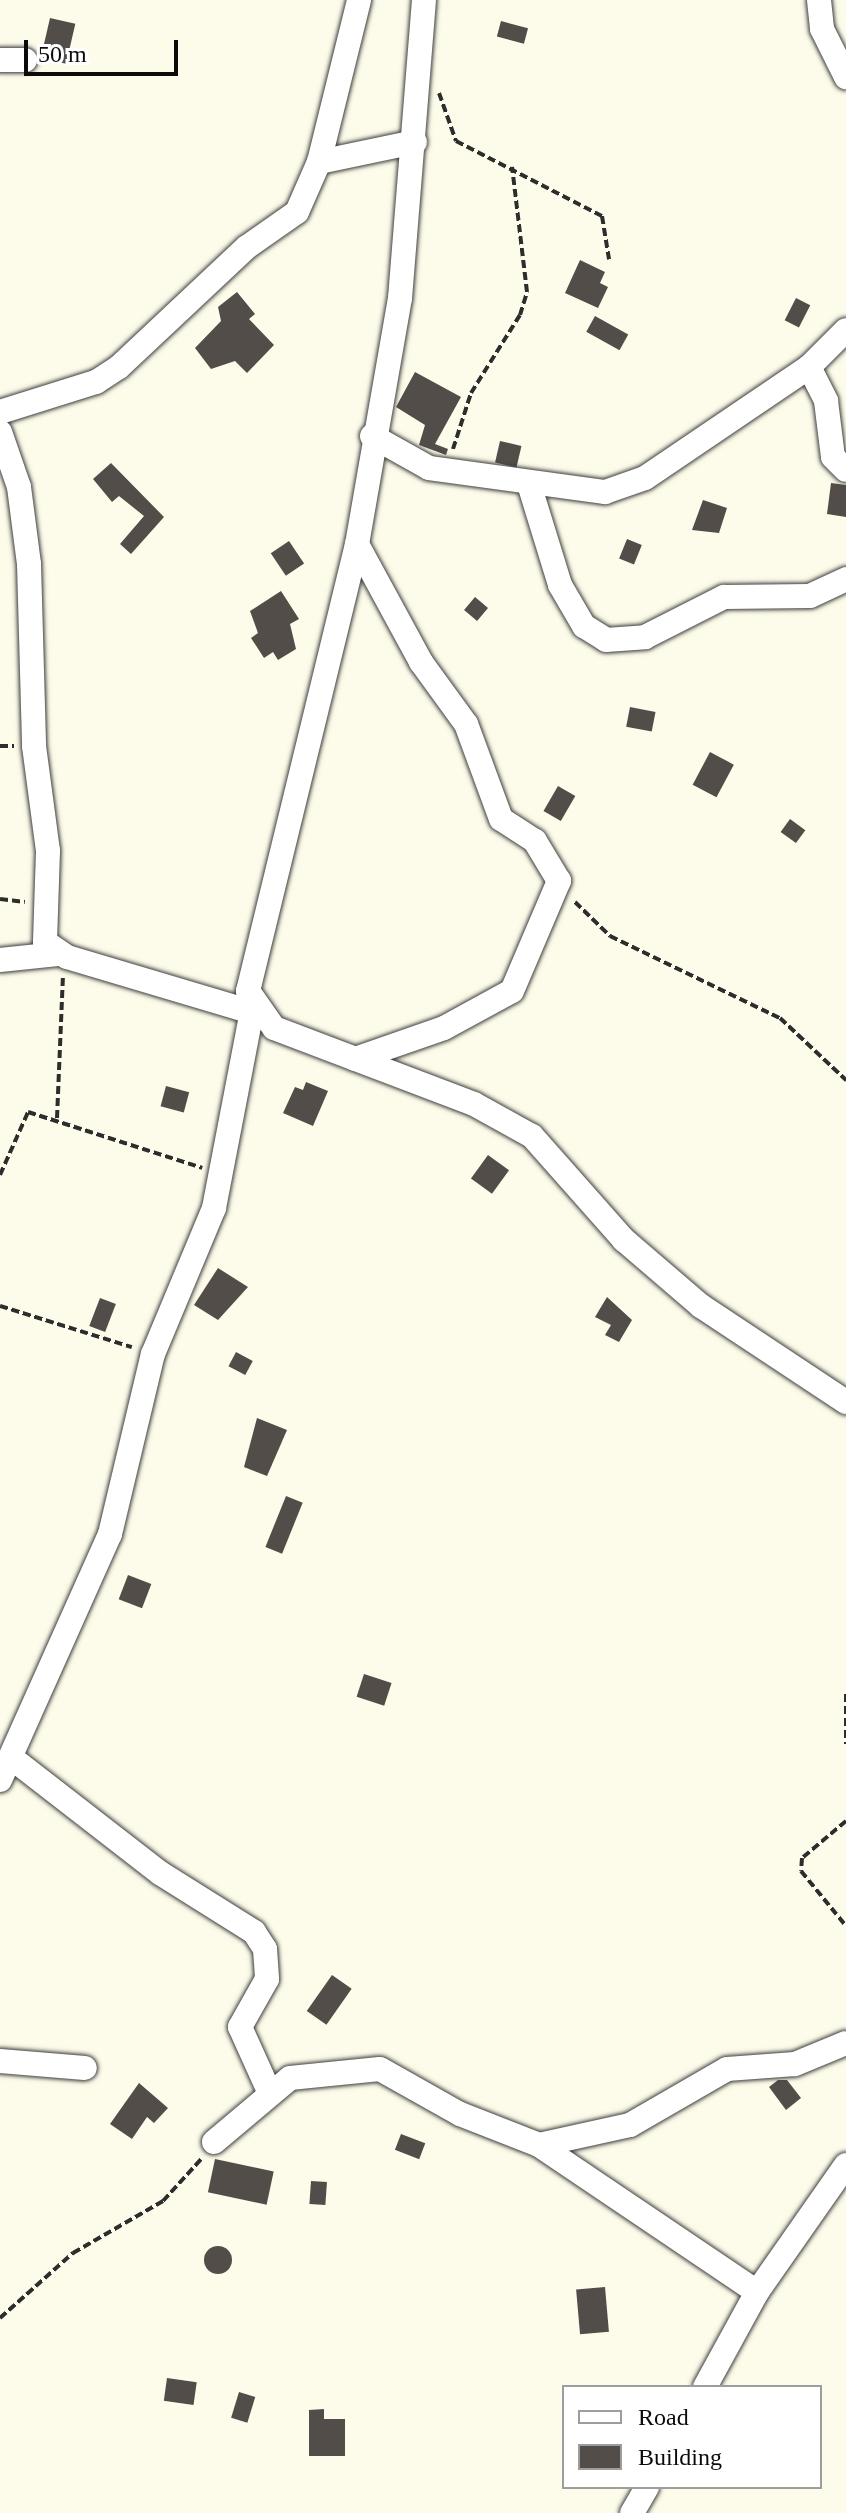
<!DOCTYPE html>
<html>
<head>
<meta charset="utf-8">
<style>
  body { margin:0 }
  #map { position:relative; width:846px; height:2513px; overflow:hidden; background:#fdfcea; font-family:"Times New Roman",serif }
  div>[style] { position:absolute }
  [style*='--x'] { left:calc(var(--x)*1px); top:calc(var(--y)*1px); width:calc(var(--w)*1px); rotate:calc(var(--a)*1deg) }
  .building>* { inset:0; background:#524d48; transform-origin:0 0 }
  .round { border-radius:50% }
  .path>* { height:4px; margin-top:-2px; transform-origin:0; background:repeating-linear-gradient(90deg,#2d2d2d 0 8px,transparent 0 12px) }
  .roads { filter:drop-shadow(0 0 2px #3e3e3e) drop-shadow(0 0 2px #3e3e3e) }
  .street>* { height:24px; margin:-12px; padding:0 12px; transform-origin:12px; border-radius:12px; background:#fff }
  span { translate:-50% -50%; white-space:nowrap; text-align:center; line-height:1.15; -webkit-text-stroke:8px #fff; paint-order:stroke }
  .legend { position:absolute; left:562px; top:2385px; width:260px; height:104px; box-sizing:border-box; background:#fff; border:2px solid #9d9d9d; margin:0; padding:10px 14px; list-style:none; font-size:24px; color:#0b0b0b }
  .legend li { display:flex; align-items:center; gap:16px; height:40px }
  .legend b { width:40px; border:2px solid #9d9d9d }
  .scale { position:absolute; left:24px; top:40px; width:154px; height:36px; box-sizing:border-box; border:4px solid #0b0b0b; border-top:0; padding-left:10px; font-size:24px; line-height:28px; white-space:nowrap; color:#0b0b0b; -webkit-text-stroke:6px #fff; paint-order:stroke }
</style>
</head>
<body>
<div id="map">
  <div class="building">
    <div style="left:50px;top:18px;width:26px;height:41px;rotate:13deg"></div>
    <div style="left:501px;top:21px;width:28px;height:16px;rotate:15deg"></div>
    <div style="clip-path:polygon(580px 260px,605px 272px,600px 283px,608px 287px,598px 308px,565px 293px)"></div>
    <div style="clip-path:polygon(237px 292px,255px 314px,249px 319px,274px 345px,247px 373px,235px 361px,211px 369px,195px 348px,221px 321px,218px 307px)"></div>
    <div style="left:796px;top:298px;width:16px;height:25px;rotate:27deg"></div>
    <div style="left:595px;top:316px;width:38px;height:18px;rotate:29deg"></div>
    <div style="clip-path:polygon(415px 372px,461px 397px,435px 444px,448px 449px,446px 455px,419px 445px,425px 425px,396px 407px)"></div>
    <div style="left:500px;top:441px;width:22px;height:22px;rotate:13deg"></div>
    <div style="clip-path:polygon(111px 463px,164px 517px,131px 554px,120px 544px,144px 516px,119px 496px,112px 502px,93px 479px)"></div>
    <div style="clip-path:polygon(831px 483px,846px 485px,846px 517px,827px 514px)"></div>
    <div style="clip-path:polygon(703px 500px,727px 508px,719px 533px,692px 530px)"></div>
    <div style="left:627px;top:539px;width:16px;height:21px;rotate:22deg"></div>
    <div style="left:289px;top:541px;width:27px;height:22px;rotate:56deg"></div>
    <div style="clip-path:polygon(281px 591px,299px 619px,290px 624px,296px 649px,278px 660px,273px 652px,264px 658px,251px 638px,258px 633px,250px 611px)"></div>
    <div style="left:475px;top:597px;width:17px;height:17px;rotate:40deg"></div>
    <div style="left:630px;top:707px;width:26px;height:20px;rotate:11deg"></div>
    <div style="left:710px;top:752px;width:27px;height:37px;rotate:28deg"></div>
    <div style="left:558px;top:786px;width:20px;height:29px;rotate:30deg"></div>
    <div style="left:790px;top:819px;width:19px;height:16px;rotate:36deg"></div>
    <div style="clip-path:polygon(306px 1082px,328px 1091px,313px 1126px,283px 1113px,295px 1087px,303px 1090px)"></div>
    <div style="left:166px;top:1086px;width:24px;height:21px;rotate:15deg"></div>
    <div style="left:488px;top:1155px;width:26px;height:29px;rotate:36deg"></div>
    <div style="clip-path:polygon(218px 1268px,248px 1287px,218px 1320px,194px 1305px)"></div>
    <div style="clip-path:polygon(607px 1297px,632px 1320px,619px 1342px,605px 1335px,611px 1325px,595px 1317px)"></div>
    <div style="left:100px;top:1298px;width:17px;height:30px;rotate:21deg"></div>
    <div style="left:236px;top:1352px;width:19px;height:16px;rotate:28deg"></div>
    <div style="clip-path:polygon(257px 1418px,287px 1430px,267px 1476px,244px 1467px)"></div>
    <div style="left:286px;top:1496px;width:18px;height:55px;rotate:22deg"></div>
    <div style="left:128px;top:1575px;width:25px;height:26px;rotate:21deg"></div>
    <div style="left:364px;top:1674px;width:29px;height:24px;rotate:18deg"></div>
    <div style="left:332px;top:1975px;width:24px;height:44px;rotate:35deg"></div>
    <div style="clip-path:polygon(778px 2080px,787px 2080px,801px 2098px,786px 2110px,769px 2087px)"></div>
    <div style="clip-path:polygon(139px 2083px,168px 2108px,154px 2123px,147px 2117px,132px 2139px,110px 2124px)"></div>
    <div style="left:401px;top:2134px;width:26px;height:17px;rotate:21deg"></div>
    <div style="left:215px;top:2159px;width:60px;height:34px;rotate:12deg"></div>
    <div style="left:311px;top:2181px;width:16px;height:23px;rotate:4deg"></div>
    <div class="round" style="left:204px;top:2246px;width:28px;height:28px"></div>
    <div style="left:605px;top:2287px;width:45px;height:29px;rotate:85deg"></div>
    <div style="left:167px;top:2378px;width:30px;height:23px;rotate:8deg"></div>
    <div style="left:239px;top:2392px;width:17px;height:27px;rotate:17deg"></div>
    <div style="clip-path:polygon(324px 2409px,324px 2419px,345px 2419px,345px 2456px,309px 2456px,309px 2410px)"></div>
  </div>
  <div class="path">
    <div style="--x:439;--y:93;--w:51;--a:70.5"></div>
    <div style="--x:456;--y:141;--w:164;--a:27.2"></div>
    <div style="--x:602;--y:216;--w:44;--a:80.8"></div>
    <div style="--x:453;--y:449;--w:59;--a:-72.2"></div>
    <div style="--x:471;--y:393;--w:92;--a:-57.9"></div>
    <div style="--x:520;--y:315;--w:24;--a:-73"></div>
    <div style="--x:527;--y:292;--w:126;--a:-96.8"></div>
    <div style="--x:0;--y:746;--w:14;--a:0"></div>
    <div style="--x:0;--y:899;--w:25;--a:7"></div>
    <div style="--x:575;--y:902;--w:49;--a:44.2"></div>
    <div style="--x:610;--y:936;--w:189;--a:25.8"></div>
    <div style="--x:780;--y:1018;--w:91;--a:43.2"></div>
    <div style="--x:57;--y:1118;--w:143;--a:-87.6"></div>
    <div style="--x:0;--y:1175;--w:69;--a:-66"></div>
    <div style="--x:28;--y:1112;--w:183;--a:17.8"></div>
    <div style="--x:0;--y:1306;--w:138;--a:17.3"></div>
    <div style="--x:846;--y:1694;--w:50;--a:90"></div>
    <div style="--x:846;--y:1821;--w:57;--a:139.9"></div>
    <div style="--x:802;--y:1858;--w:13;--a:94"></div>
    <div style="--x:801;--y:1871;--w:71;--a:50.7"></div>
    <div style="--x:0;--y:2318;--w:98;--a:-41.7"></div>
    <div style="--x:73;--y:2253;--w:104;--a:-30"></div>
    <div style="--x:163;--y:2201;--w:59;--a:-47.7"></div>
  </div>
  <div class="roads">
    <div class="street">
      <div style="--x:424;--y:0;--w:299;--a:94.6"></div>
      <div style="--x:400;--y:298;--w:250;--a:99.9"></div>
      <div style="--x:357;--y:544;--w:460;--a:103.7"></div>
      <div style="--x:248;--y:991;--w:45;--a:54.9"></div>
      <div style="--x:274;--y:1028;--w:214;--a:20.8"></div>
      <div style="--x:474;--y:1104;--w:66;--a:28.9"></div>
      <div style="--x:532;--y:1136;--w:139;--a:48.5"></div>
      <div style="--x:624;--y:1240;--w:101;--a:40.6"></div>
      <div style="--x:701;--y:1306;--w:174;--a:33.5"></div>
      <div style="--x:819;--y:0;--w:29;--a:84"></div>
      <div style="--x:822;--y:29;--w:54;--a:63.4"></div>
      <div style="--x:0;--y:60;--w:25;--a:0"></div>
      <div style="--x:319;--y:162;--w:98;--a:-11.8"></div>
      <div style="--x:809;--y:367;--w:38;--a:63"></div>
      <div style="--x:826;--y:401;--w:56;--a:82.9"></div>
      <div style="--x:833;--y:457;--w:18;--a:45"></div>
      <div style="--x:0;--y:412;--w:101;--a:-17.4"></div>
      <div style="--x:96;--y:382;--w:27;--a:-33"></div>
      <div style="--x:119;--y:367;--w:175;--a:-43.2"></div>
      <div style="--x:247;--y:247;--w:61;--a:-35"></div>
      <div style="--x:297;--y:212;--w:55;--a:-66.3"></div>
      <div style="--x:319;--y:162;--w:167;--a:-76.1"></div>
      <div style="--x:0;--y:432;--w:58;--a:70.9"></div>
      <div style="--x:19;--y:487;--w:78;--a:82.6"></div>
      <div style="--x:29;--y:564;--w:182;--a:88.4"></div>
      <div style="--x:34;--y:746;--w:106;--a:82.4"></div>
      <div style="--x:48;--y:851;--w:91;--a:91.9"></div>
      <div style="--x:45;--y:942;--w:27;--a:34"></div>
      <div style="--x:67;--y:957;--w:192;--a:16.6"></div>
      <div style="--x:372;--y:436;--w:65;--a:29.3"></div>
      <div style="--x:429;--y:468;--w:178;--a:7.8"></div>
      <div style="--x:605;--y:492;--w:42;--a:-19.3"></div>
      <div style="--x:645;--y:478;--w:198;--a:-34.1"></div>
      <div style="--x:809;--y:367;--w:52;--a:-45"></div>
      <div style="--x:529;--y:484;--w:106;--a:72.9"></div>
      <div style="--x:560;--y:585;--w:48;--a:59.7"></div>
      <div style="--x:584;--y:626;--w:26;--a:32"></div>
      <div style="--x:606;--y:640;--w:39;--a:-4"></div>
      <div style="--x:645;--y:637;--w:89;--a:-26.9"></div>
      <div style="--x:724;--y:597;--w:86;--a:-0.7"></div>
      <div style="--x:810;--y:596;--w:40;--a:-25"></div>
      <div style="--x:0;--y:960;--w:58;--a:-5.9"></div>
      <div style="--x:355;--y:1059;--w:94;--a:-19.2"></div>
      <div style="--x:444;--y:1028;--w:77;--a:-28.6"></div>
      <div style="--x:512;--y:991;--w:120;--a:-66.9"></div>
      <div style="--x:559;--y:881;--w:47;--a:-121"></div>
      <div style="--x:535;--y:841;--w:40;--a:-147.1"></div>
      <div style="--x:501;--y:819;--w:101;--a:-110.2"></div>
      <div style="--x:466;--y:724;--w:77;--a:-126"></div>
      <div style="--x:421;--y:662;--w:134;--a:-118.5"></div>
      <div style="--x:13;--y:1759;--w:186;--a:37.8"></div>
      <div style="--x:160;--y:1873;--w:111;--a:32.1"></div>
      <div style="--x:254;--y:1932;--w:20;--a:57"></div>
      <div style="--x:265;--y:1949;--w:30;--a:86"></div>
      <div style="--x:267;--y:1979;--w:55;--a:119.4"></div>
      <div style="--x:240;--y:2027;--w:68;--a:65.7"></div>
      <div style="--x:0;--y:1780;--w:269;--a:-65.9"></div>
      <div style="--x:110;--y:1534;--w:185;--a:-76.6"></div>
      <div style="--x:153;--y:1354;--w:158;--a:-67.3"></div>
      <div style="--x:214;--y:1208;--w:207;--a:-79.1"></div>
      <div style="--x:0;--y:2061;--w:85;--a:4.7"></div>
      <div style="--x:214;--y:2142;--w:99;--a:-40.1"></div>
      <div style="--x:290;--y:2078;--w:90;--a:-5.7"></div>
      <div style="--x:380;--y:2069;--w:92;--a:29.4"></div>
      <div style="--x:460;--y:2114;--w:85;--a:21.4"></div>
      <div style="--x:539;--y:2145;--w:263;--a:34"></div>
      <div style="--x:539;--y:2145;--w:93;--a:-12.4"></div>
      <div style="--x:630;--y:2125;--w:112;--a:-30"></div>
      <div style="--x:727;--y:2069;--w:68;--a:-4.2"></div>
      <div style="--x:795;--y:2064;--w:55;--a:-22.4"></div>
      <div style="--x:705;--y:2387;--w:108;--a:-61.3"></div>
      <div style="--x:757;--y:2292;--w:155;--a:-55"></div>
      <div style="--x:632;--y:2513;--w:30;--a:-60"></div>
    </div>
  </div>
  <ul class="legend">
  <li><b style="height:10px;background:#fff"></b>Road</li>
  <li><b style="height:22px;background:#524d48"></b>Building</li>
  </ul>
  <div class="scale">50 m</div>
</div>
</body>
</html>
